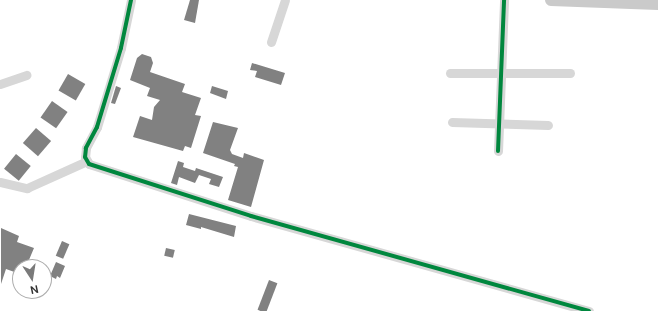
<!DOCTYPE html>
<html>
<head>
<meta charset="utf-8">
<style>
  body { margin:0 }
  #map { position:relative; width:658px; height:311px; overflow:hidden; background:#fff; font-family:"DM Sans",sans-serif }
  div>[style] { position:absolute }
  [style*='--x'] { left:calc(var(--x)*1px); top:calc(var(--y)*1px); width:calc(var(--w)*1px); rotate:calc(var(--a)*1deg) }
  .building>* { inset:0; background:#818181; transform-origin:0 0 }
  .minor>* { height:9px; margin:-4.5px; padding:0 4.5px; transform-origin:4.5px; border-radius:4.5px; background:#d7d7d7 }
  .major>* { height:12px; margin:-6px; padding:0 6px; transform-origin:6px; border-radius:6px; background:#cacaca }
  .cycleway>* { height:4px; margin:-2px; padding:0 2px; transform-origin:2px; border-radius:2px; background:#00873e }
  span { translate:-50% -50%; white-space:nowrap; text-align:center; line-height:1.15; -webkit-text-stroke:4px #fff; paint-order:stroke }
  .north { position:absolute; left:12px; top:259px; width:40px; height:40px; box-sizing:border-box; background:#fff; border:1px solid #adadad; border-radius:50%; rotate:168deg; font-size:11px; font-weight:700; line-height:16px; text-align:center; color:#333 }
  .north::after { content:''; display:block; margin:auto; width:14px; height:18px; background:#7a7a7a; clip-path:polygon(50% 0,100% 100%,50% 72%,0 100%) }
</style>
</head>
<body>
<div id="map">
  <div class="building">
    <div style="clip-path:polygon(190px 0,199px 0,195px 23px,184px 20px)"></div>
    <div style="clip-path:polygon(142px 54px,151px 57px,153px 63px,150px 72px,185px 84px,182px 92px,201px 98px,195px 115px,201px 116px,191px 148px,185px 146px,183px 151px,133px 137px,140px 116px,152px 120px,154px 107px,160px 100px,147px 96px,150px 88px,130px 80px,137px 58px)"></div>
    <div style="clip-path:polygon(252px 63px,285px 73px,281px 85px,255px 77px,257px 71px,250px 70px)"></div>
    <div style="left:68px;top:74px;width:20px;height:19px;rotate:30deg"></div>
    <div style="clip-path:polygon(116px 86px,121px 88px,115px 104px,111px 103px)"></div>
    <div style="clip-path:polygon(212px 86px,228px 91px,226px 99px,210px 93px)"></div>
    <div style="left:52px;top:101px;width:19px;height:20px;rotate:35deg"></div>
    <div style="clip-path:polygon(213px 122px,238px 128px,230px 150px,232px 154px,243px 158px,244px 153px,264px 160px,251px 207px,228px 200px,238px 167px,234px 166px,235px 164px,203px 153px)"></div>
    <div style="left:36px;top:128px;width:20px;height:20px;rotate:41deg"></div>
    <div style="left:16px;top:154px;width:19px;height:19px;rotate:39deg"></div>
    <div style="clip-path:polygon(178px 161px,184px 163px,183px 167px,195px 171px,196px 168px,223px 177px,219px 187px,209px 184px,211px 179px,199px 175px,195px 183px,179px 177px,177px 185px,171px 183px)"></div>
    <div style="clip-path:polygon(189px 214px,236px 226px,234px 237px,201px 227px,201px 229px,186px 225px)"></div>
    <div style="clip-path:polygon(1px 228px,19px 236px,17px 242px,34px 248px,26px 267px,20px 267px,20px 274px,6px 269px,1px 284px)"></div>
    <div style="left:62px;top:241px;width:8px;height:16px;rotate:23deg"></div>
    <div style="left:166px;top:248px;width:9px;height:8px;rotate:13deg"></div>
    <div style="clip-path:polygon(56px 262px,65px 266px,60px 278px,57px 276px,56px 279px,50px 276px)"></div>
    <div style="left:269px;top:280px;width:9px;height:32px;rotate:21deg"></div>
  </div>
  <div class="minor">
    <div style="--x:131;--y:0;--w:49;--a:101.8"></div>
    <div style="--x:121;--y:48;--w:83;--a:106.9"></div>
    <div style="--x:97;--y:127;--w:24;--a:118"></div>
    <div style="--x:86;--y:148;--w:9;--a:96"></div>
    <div style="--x:85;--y:157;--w:8;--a:60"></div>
    <div style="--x:89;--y:164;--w:170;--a:17.8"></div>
    <div style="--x:251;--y:216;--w:351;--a:15.7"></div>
    <div style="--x:271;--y:42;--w:44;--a:-71.6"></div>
    <div style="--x:450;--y:73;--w:120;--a:0"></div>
    <div style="--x:0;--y:84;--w:28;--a:-19"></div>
    <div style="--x:452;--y:122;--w:96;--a:1.8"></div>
    <div style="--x:498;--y:151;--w:151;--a:-87.7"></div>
    <div style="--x:0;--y:182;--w:28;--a:13"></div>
    <div style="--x:27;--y:188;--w:66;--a:-24.2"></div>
  </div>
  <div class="major">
    <div style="--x:551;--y:0;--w:107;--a:2.1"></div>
  </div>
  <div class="cycleway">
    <div style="--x:131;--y:0;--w:49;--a:101.8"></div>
    <div style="--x:121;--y:48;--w:83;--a:106.9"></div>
    <div style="--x:97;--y:127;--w:24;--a:118"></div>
    <div style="--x:86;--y:148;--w:9;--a:96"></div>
    <div style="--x:85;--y:157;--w:8;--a:60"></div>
    <div style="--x:89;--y:164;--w:170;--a:17.8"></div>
    <div style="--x:251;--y:216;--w:351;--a:15.7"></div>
    <div style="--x:498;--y:151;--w:151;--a:-87.7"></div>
  </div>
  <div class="north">N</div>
</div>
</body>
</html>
